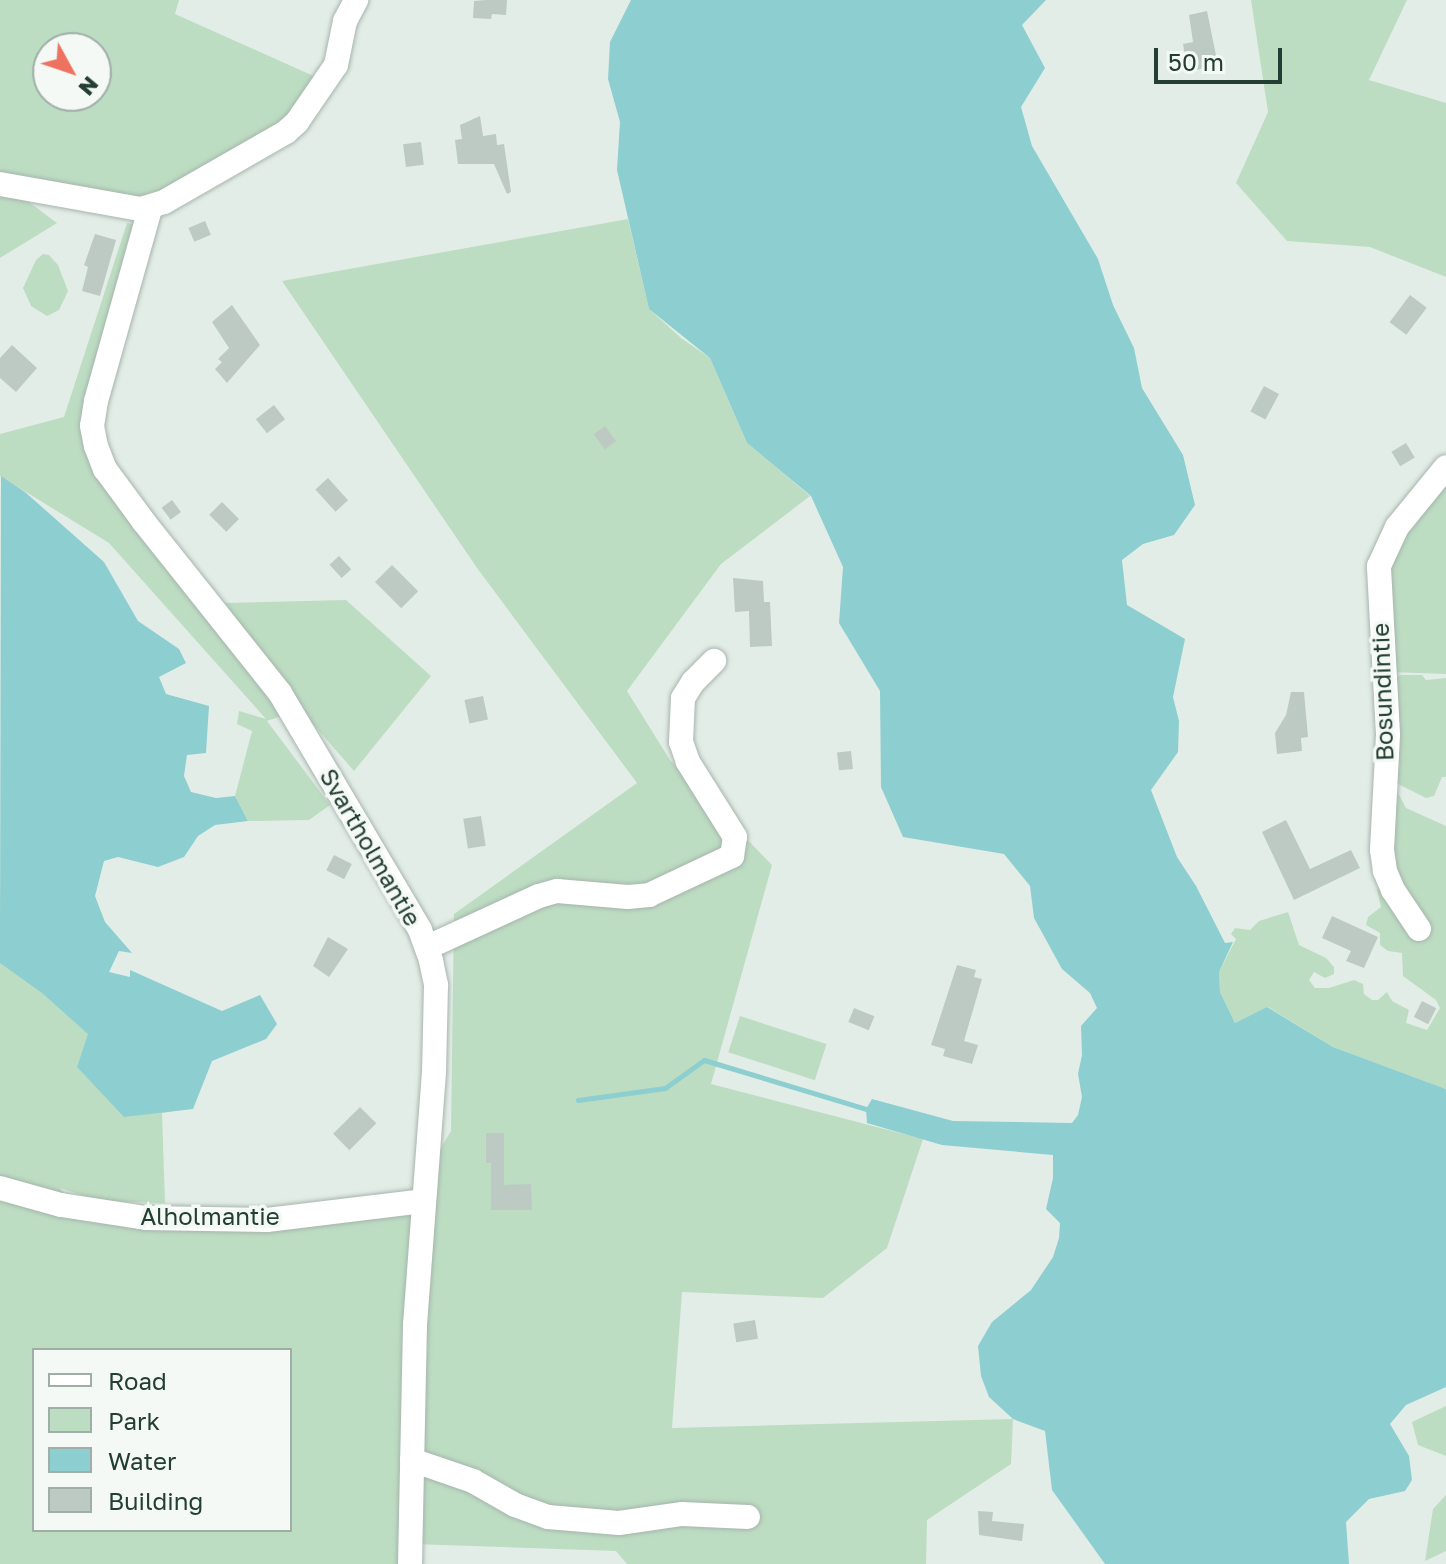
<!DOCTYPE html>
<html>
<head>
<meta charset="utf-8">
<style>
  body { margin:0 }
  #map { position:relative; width:1446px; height:1564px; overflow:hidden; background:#e3ede7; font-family:"Golos Text",sans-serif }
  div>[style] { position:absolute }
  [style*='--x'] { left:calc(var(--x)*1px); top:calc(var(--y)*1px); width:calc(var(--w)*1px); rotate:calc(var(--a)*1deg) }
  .green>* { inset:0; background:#bdddc2; transform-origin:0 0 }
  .water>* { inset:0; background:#8dced0 }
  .stream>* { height:5px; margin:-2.5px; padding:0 2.5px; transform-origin:2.5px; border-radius:2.5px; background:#8dced0 }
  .building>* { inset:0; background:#bccac3; transform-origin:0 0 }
  .roads { filter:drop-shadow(0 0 2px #a6b5ad) drop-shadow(0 0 2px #a6b5ad) }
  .minor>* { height:24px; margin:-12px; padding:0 12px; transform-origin:12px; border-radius:12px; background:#fff }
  span { translate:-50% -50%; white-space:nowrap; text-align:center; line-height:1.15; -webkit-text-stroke:7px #f4f9f6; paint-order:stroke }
  .street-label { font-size:24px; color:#233e33 }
  .legend { position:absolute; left:32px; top:1348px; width:260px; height:184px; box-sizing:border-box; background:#f4f9f6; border:2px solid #a0aea8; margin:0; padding:10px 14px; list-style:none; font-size:24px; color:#233e33 }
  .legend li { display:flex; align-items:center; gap:16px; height:40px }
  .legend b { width:40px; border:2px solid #a0aea8 }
  .north { position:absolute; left:32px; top:32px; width:80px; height:80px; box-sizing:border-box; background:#f4f9f6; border:2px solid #a0aea8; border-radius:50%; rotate:130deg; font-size:22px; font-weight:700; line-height:32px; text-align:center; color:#233e33 }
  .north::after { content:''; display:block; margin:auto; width:28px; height:36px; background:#ee7260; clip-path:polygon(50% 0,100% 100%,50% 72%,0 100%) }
  .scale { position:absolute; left:1154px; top:48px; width:128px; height:36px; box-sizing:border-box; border:4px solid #233e33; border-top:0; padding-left:10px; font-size:24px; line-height:28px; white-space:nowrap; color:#233e33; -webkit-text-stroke:6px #f4f9f6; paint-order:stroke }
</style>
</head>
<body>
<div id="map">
  <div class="green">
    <div style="clip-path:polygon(evenodd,0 0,179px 0,175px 14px,318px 78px,283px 125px,136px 209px,0 175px,0 0,48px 48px,96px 48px,96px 96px,48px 96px,48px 48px)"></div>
    <div style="clip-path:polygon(1251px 0,1407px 0,1369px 80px,1446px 103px,1446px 277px,1370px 247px,1287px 241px,1236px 183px,1268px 112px)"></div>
    <div style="clip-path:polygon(0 195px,22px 197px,57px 223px,0 258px)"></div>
    <div style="clip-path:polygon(evenodd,628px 219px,649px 309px,681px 338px,710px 358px,747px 443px,810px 496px,721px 564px,627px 691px,670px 760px,772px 865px,711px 1084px,923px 1139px,887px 1248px,823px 1298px,682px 1292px,672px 1428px,1013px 1419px,1011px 1464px,927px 1520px,926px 1564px,627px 1564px,616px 1551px,412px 1544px,410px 1564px,0 1564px,0 889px,62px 1010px,175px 1111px,162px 1113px,165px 1203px,100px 1201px,60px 1188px,84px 1218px,405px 1209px,451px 1131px,454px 914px,637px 783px,477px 568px,282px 281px,628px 219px,34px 1350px,290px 1350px,290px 1530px,34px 1530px,34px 1350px)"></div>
    <div style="clip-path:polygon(127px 223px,143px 226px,90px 401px,84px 451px,135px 531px,287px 714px,267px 721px,330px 805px,309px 820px,248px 821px,235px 796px,252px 731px,237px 724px,239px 711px,266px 719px,109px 543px,0 476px,0 434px,64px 417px)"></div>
    <div style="clip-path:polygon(43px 254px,49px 255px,58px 265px,68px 291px,59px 310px,47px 316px,31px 306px,23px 288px,36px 260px)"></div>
    <div style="clip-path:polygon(1446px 482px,1446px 674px,1390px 672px,1385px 552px)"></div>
    <div style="clip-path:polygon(346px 600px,431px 676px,354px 771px,312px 723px,225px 603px)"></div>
    <div style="clip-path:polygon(1401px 675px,1422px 675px,1426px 680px,1446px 678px,1446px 777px,1442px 777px,1434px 796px,1426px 798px,1390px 780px,1392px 679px)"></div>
    <div style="clip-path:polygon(1389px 791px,1399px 795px,1406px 808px,1446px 826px,1446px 1089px,1333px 1047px,1268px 1007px,1235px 1023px,1220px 992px,1219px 972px,1236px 939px,1231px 934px,1235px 928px,1250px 930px,1259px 921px,1288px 912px,1299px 945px,1326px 958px,1334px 967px,1334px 974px,1325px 978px,1314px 972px,1309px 980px,1315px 988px,1329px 988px,1354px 980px,1363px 984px,1364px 994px,1372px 1000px,1378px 1000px,1387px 992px,1392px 1001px,1409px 1010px,1406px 1023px,1427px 1030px,1440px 1008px,1436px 1000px,1403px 976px,1402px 953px,1388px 951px,1380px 945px,1380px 933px,1366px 925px,1368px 917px,1381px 907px,1377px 890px,1384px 879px,1396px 886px)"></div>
    <div style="left:740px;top:1016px;width:91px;height:38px;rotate:18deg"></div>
    <div style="clip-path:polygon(1446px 1406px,1446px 1456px,1418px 1445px,1412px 1422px)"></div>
    <div style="clip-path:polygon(1446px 1495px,1446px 1551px,1425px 1561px,1433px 1509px)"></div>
  </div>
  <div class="water">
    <div style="clip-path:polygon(631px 0,1046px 0,1022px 25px,1045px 68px,1021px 107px,1032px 146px,1098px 259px,1113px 305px,1134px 348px,1142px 388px,1183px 455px,1195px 505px,1174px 535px,1143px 544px,1122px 560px,1127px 605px,1185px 639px,1173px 697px,1179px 721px,1178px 752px,1151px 790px,1177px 857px,1196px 886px,1225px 943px,1233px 942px,1219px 972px,1220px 992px,1235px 1023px,1267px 1007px,1333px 1047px,1446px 1089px,1446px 1387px,1406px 1405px,1390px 1424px,1409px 1456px,1412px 1480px,1405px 1491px,1369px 1499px,1346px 1522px,1349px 1564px,1105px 1564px,1052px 1490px,1045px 1431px,1013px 1419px,989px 1397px,981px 1376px,978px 1346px,992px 1322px,1031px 1290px,1053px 1257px,1059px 1238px,1060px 1223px,1046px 1209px,1053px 1178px,1053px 1155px,942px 1145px,867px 1123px,866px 1109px,872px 1099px,953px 1121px,1072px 1123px,1078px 1115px,1082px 1097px,1078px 1074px,1082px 1055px,1081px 1026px,1097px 1008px,1090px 993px,1062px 969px,1034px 918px,1030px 886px,1004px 854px,903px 837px,881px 787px,880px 691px,839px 623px,843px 567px,811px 496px,747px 443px,710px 358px,649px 309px,617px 170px,620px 122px,608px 79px,610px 42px)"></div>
    <div style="clip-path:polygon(1px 476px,25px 492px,104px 562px,138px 621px,179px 649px,186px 663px,159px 677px,166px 694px,209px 706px,206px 753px,187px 755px,184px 776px,191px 792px,216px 798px,235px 796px,248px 821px,215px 825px,198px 836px,184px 857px,158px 867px,118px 857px,104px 861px,95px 896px,105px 922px,132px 953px,119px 951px,109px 972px,130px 977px,130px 970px,222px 1011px,260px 995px,277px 1024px,266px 1039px,212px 1061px,193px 1109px,124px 1117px,77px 1067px,88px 1034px,42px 993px,0 963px)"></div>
  </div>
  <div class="stream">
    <div style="--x:578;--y:1100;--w:88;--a:-7.9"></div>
    <div style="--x:665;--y:1088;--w:48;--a:-35.7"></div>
    <div style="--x:704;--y:1060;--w:169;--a:16.8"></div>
  </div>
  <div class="building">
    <div style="clip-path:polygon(486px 0,507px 0,506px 15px,492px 14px,491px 19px,473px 18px,474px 1px)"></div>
    <div style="clip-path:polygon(1207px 11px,1218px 65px,1196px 70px,1194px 59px,1186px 61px,1183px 44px,1193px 42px,1189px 15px)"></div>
    <div style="clip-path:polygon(480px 116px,483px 136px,496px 134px,497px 145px,504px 144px,511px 192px,507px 194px,494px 164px,458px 164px,455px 140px,462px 139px,460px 125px)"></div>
    <div style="left:421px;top:142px;width:23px;height:18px;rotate:83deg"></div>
    <div style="left:205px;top:221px;width:15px;height:18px;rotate:67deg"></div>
    <div style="clip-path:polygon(95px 234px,116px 240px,100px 296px,82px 291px,88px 267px,84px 265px)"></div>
    <div style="left:1410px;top:295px;width:21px;height:34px;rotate:37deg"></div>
    <div style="clip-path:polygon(232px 305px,260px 345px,227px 383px,215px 369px,222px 362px,218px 359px,229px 348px,212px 322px)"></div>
    <div style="clip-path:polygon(12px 345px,37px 368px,16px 392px,0 378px,0 358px)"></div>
    <div style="left:1264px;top:386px;width:17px;height:29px;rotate:28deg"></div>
    <div style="left:274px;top:405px;width:18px;height:23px;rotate:52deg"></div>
    <div style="left:605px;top:426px;width:19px;height:14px;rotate:54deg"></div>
    <div style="left:1406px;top:443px;width:17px;height:17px;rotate:59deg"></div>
    <div style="left:328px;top:478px;width:30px;height:17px;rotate:48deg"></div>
    <div style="left:172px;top:500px;width:15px;height:13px;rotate:53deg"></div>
    <div style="left:222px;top:502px;width:24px;height:18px;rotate:45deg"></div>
    <div style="left:339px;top:556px;width:18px;height:13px;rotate:47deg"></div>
    <div style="left:392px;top:565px;width:37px;height:24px;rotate:45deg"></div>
    <div style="clip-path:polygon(733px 578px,763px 581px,764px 602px,770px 602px,772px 646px,750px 647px,749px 611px,735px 612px)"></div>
    <div style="clip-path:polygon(1291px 692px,1304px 692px,1308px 737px,1301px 738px,1302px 751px,1277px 754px,1275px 733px,1286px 715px)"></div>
    <div style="left:483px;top:696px;width:24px;height:19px;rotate:78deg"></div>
    <div style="left:851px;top:751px;width:18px;height:14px;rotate:84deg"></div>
    <div style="left:481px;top:816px;width:30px;height:18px;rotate:81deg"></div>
    <div style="clip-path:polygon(1286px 820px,1310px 869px,1351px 850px,1360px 868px,1294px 900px,1262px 832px)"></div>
    <div style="left:334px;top:855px;width:20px;height:17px;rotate:27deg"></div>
    <div style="clip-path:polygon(1332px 916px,1378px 937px,1364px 968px,1346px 961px,1351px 951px,1322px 938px)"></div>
    <div style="clip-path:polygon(328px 937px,348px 949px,329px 977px,313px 966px)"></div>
    <div style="clip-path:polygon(957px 965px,976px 970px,974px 977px,982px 979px,964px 1041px,978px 1045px,972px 1064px,943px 1056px,945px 1049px,931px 1045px)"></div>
    <div style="left:1422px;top:1001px;width:16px;height:18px;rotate:27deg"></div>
    <div style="left:854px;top:1008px;width:22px;height:15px;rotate:22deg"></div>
    <div style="left:360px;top:1107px;width:23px;height:38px;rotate:45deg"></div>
    <div style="clip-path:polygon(486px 1133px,504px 1133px,504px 1185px,531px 1184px,532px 1210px,491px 1210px,491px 1163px,486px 1163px)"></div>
    <div style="left:755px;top:1320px;width:19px;height:22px;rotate:81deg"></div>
    <div style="clip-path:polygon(978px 1511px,993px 1512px,992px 1521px,1024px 1524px,1022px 1541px,979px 1535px)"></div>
  </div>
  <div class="roads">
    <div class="minor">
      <div style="--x:0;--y:184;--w:143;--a:10.1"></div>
      <div style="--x:141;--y:209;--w:24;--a:-17"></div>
      <div style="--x:164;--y:202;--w:141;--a:-29.8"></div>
      <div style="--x:286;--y:132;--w:15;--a:-42"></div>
      <div style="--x:297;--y:122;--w:69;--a:-55.6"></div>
      <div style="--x:336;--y:65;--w:45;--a:-78.4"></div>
      <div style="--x:345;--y:21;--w:24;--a:-62"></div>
      <div style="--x:150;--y:209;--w:199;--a:105.7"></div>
      <div style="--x:96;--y:401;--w:25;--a:99"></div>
      <div style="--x:92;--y:426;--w:20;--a:79"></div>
      <div style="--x:96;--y:446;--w:25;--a:69"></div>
      <div style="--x:105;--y:469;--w:66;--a:53.7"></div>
      <div style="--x:144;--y:522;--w:218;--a:51.5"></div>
      <div style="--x:280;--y:693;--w:275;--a:59.4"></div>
      <div style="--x:420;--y:930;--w:33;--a:70"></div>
      <div style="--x:431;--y:961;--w:25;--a:78"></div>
      <div style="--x:436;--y:985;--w:87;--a:91.3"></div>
      <div style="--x:434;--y:1072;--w:254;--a:94.3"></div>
      <div style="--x:415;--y:1325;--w:239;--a:91.2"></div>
      <div style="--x:1419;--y:929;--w:47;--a:-123.7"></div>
      <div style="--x:1393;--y:890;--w:21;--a:-113"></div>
      <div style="--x:1385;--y:871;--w:21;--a:-98"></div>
      <div style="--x:1382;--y:850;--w:116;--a:-87"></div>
      <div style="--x:1388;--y:734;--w:168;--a:-93.1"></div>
      <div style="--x:1379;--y:566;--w:43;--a:-65.2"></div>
      <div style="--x:1397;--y:527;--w:77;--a:-50.8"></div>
      <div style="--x:428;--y:947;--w:122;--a:-24.7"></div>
      <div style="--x:539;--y:896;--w:19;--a:-16"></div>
      <div style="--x:557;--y:891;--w:71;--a:4.8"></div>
      <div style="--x:628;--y:897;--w:21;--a:-5"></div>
      <div style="--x:649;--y:895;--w:92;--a:-25.2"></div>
      <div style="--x:732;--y:856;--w:19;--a:-81"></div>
      <div style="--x:735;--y:837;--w:89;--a:-122.1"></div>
      <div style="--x:688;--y:762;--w:21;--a:-109"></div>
      <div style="--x:681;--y:742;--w:44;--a:-87.4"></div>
      <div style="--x:683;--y:698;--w:19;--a:-58"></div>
      <div style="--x:693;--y:682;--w:30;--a:-45"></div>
      <div style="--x:0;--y:1188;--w:63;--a:15.6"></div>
      <div style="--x:61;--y:1205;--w:86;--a:8.7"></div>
      <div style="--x:146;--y:1218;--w:121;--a:0.9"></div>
      <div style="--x:267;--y:1220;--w:157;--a:-6.9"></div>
      <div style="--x:412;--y:1460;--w:65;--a:19"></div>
      <div style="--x:473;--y:1481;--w:48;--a:29.7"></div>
      <div style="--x:515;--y:1505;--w:35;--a:20"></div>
      <div style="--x:548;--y:1517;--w:71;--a:4.8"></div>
      <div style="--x:619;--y:1523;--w:64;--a:-8.1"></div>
      <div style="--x:682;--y:1514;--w:66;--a:2.6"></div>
    </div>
  </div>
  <div class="street-label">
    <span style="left:1382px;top:692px;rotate:-92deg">Bosundintie</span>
    <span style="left:371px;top:847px;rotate:60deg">Svartholmantie</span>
    <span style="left:210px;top:1216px">Alholmantie</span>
  </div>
  <ul class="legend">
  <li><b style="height:10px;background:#fff"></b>Road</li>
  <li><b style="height:22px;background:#bdddc2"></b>Park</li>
  <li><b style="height:22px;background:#8dced0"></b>Water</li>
  <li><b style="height:22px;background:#bccac3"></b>Building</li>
  </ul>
  <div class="north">N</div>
  <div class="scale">50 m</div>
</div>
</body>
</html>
